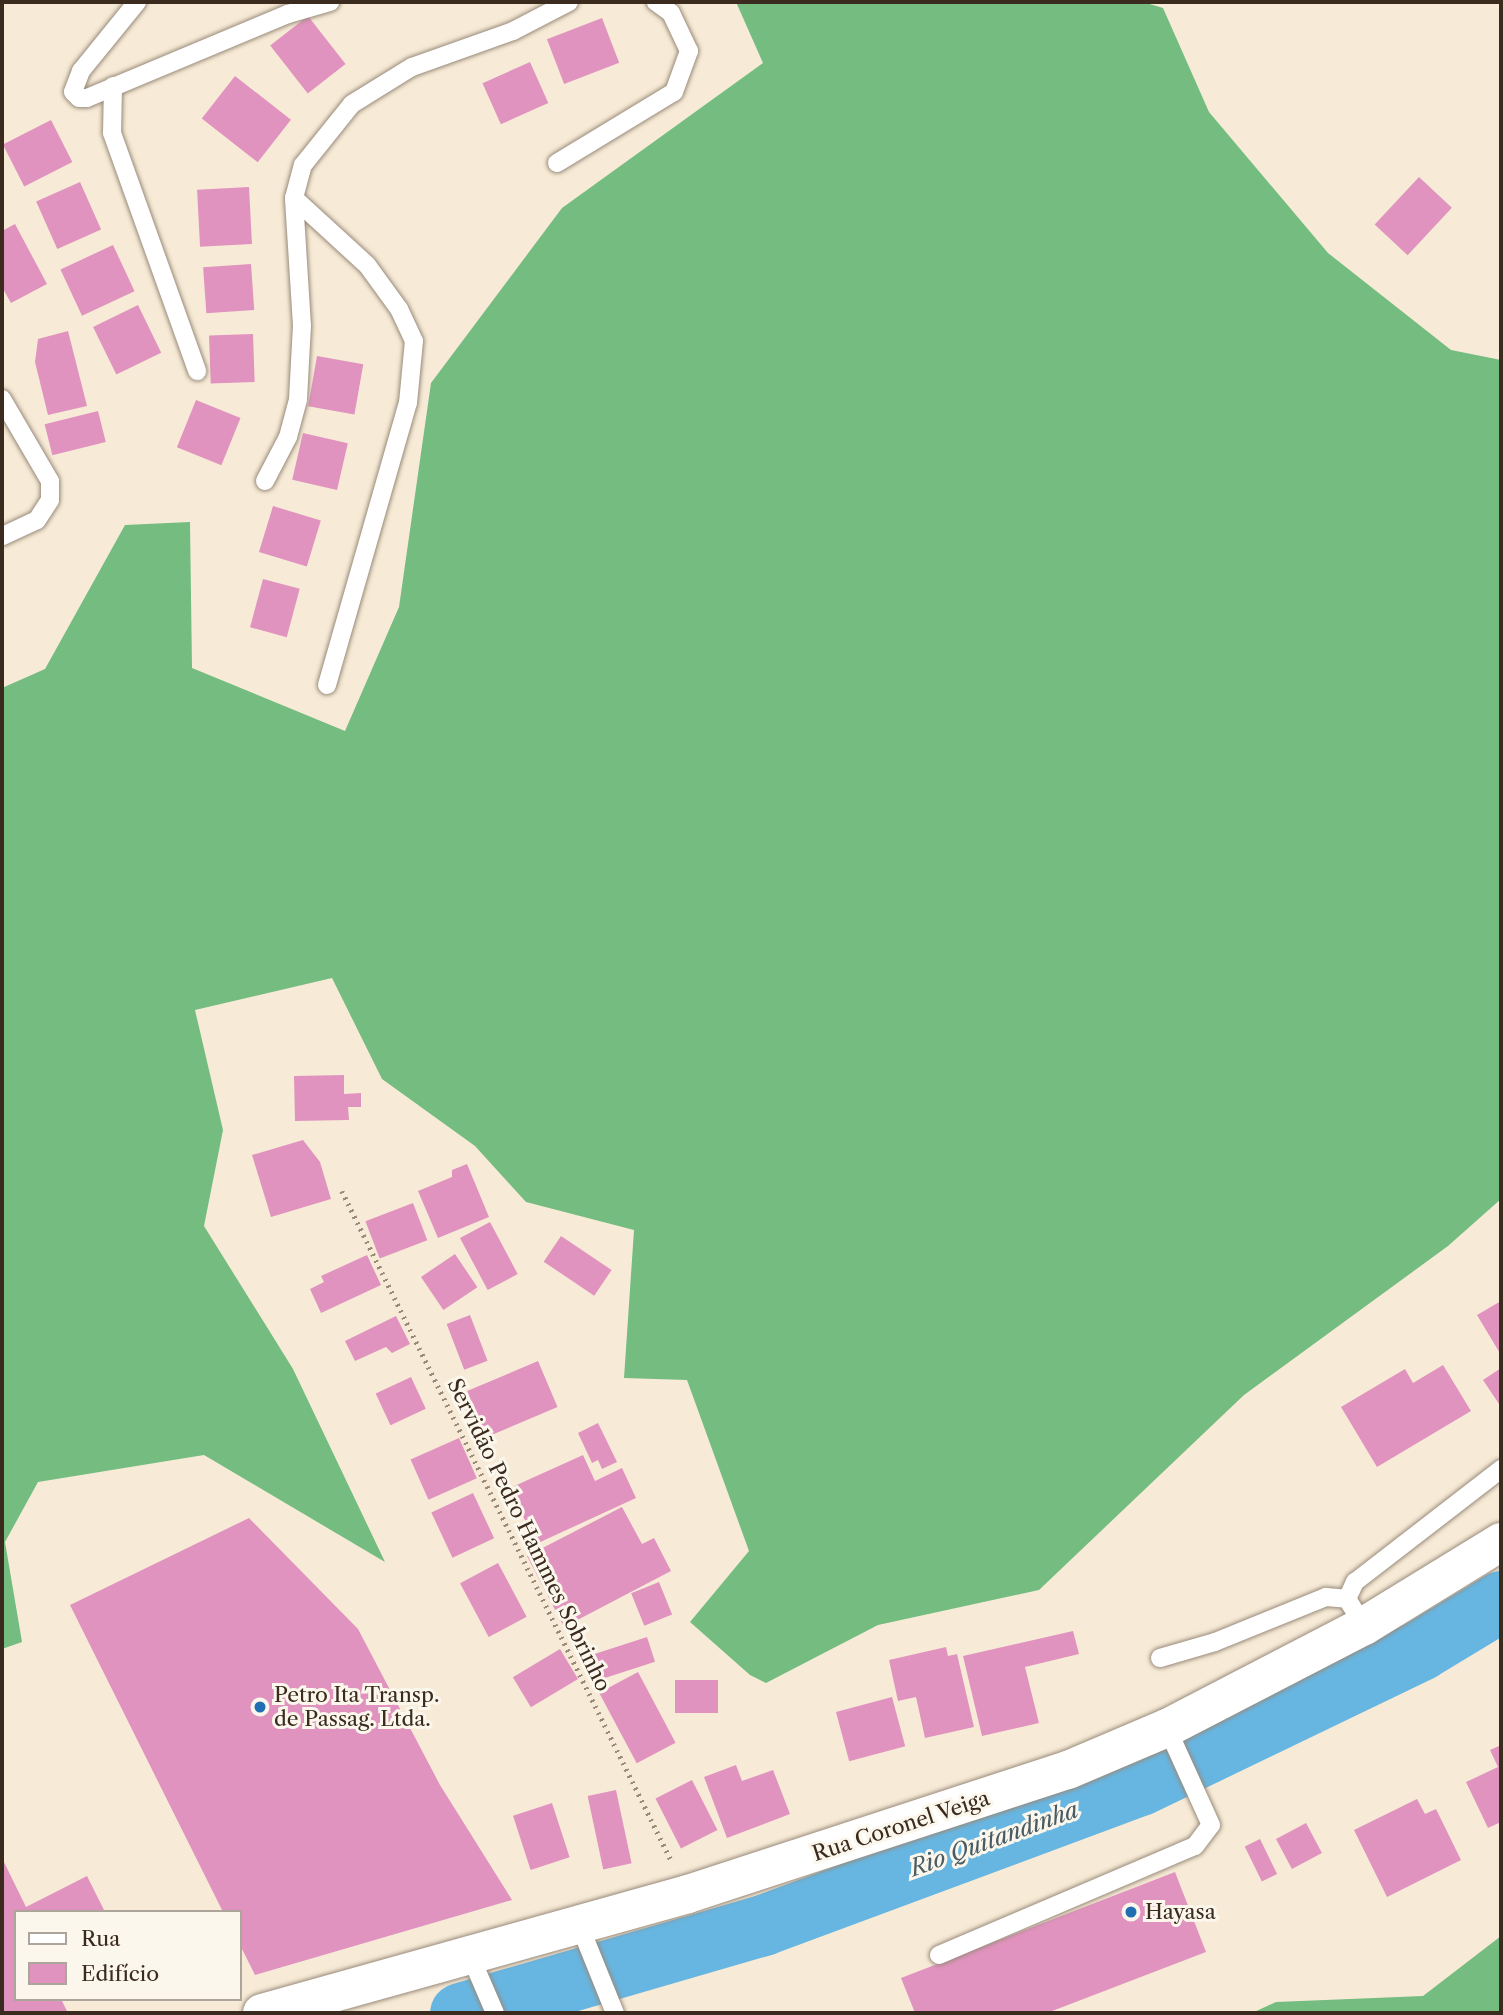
<!DOCTYPE html>
<html>
<head>
<meta charset="utf-8">
<style>
  body { margin:0 }
  #map { position:relative; width:1503px; height:2015px; overflow:hidden; background:#f7ebd7; font-family:"Libre Caslon Text",serif }
  div>[style] { position:absolute }
  [style*='--x'] { left:calc(var(--x)*1px); top:calc(var(--y)*1px); width:calc(var(--w)*1px); rotate:calc(var(--a)*1deg) }
  .forest>* { inset:0; background:#74bc80 }
  .river>* { height:61px; margin:-30.5px; padding:0 30.5px; transform-origin:30.5px; border-radius:30.5px; background:#67b6e2 }
  .building>* { inset:0; background:#e193bf; transform-origin:0 0 }
  .path>* { height:4.5px; margin-top:-2.25px; transform-origin:0; background:repeating-linear-gradient(90deg,#998a7a 0 2px,transparent 0 7px) }
  .roads { filter:drop-shadow(0 0 2px #998a7a) drop-shadow(0 0 2px #998a7a) }
  .service>* { height:18px; margin:-9px; padding:0 9px; transform-origin:9px; border-radius:9px; background:#fff }
  .secondary>* { height:38px; margin:-19px; padding:0 19px; transform-origin:19px; border-radius:19px; background:#fff }
  .dots>* { width:19px; height:19px; translate:-50% -50%; box-sizing:border-box; border:4px solid #fbf7ec; border-radius:50% }
  span { translate:-50% -50%; white-space:nowrap; text-align:center; line-height:1.15; -webkit-text-stroke:6px #fbf7ec; paint-order:stroke }
  .street-label { font-size:21px; color:#3b2a1e }
  .poi-label { font-size:21px; color:#3b2a1e }
  .left { translate:0 -50%; text-align:left }
  .water-label { font-size:23px; color:#4a5b63; font-style:italic }
  .frame { position:absolute; inset:0; border:4px solid #3b2a1e; pointer-events:none }
  .legend { position:absolute; left:14px; top:1910px; width:228px; height:91px; box-sizing:border-box; background:#fbf7ec; border:2px solid #aea59a; margin:0; padding:9px 12px; list-style:none; font-size:21px; color:#3b2a1e }
  .legend li { display:flex; align-items:center; gap:14px; height:35px }
  .legend b { width:35px; border:2px solid #aea59a }
</style>
</head>
<body>
<div id="map">
  <div class="forest">
    <div style="clip-path:polygon(736px 2px,1143px 2px,1163px 8px,1209px 112px,1328px 253px,1451px 350px,1501px 360px,1501px 1199px,1448px 1246px,1244px 1395px,1039px 1590px,878px 1625px,766px 1683px,750px 1675px,690px 1622px,749px 1551px,687px 1380px,624px 1378px,634px 1230px,526px 1202px,475px 1146px,382px 1079px,332px 978px,195px 1010px,223px 1130px,204px 1226px,293px 1369px,385px 1562px,204px 1455px,38px 1482px,5px 1542px,22px 1642px,2px 1649px,2px 688px,45px 669px,125px 525px,190px 522px,192px 668px,345px 731px,399px 607px,431px 383px,562px 208px,763px 63px)"></div>
    <div style="clip-path:polygon(1501px 1936px,1501px 2013px,1252px 2013px,1276px 2002px,1423px 1996px)"></div>
  </div>
  <div class="river">
    <div style="--x:460;--y:2013;--w:316;--a:-16.2"></div>
    <div style="--x:763;--y:1925;--w:402;--a:-20.4"></div>
    <div style="--x:1140;--y:1785;--w:311;--a:-25.7"></div>
    <div style="--x:1420;--y:1650;--w:95;--a:-31.2"></div>
  </div>
  <div class="building">
    <div style="left:308px;top:16px;width:61px;height:48px;rotate:52deg"></div>
    <div style="left:602px;top:18px;width:48px;height:59px;rotate:69deg"></div>
    <div style="left:530px;top:62px;width:45px;height:52px;rotate:66deg"></div>
    <div style="left:235px;top:76px;width:71px;height:54px;rotate:38deg"></div>
    <div style="left:51px;top:120px;width:47px;height:54px;rotate:63deg"></div>
    <div style="left:1419px;top:177px;width:45px;height:65px;rotate:43deg"></div>
    <div style="left:80px;top:182px;width:52px;height:48px;rotate:66deg"></div>
    <div style="left:249px;top:187px;width:57px;height:52px;rotate:87deg"></div>
    <div style="clip-path:polygon(15px 224px,47px 284px,11px 303px,2px 287px,2px 231px)"></div>
    <div style="left:113px;top:245px;width:51px;height:58px;rotate:65deg"></div>
    <div style="left:251px;top:264px;width:46px;height:48px;rotate:86deg"></div>
    <div style="left:138px;top:305px;width:53px;height:50px;rotate:64deg"></div>
    <div style="clip-path:polygon(68px 331px,87px 406px,48px 415px,35px 362px,38px 339px)"></div>
    <div style="left:253px;top:334px;width:48px;height:44px;rotate:88deg"></div>
    <div style="left:317px;top:356px;width:47px;height:51px;rotate:10deg"></div>
    <div style="left:196px;top:400px;width:48px;height:51px;rotate:22deg"></div>
    <div style="left:98px;top:411px;width:32px;height:55px;rotate:76deg"></div>
    <div style="left:303px;top:433px;width:46px;height:48px;rotate:13deg"></div>
    <div style="left:273px;top:506px;width:50px;height:48px;rotate:17deg"></div>
    <div style="left:263px;top:579px;width:38px;height:50px;rotate:15deg"></div>
    <div style="clip-path:polygon(344px 1075px,344px 1094px,361px 1093px,361px 1107px,348px 1107px,349px 1120px,295px 1121px,294px 1076px)"></div>
    <div style="clip-path:polygon(303px 1140px,320px 1162px,331px 1199px,271px 1217px,252px 1155px)"></div>
    <div style="clip-path:polygon(467px 1164px,489px 1217px,438px 1238px,418px 1191px,452px 1177px,452px 1170px)"></div>
    <div style="left:413px;top:1203px;width:40px;height:51px;rotate:69deg"></div>
    <div style="left:490px;top:1222px;width:59px;height:34px;rotate:62deg"></div>
    <div style="left:561px;top:1236px;width:61px;height:31px;rotate:34deg"></div>
    <div style="left:455px;top:1254px;width:40px;height:41px;rotate:56deg"></div>
    <div style="clip-path:polygon(367px 1255px,381px 1285px,321px 1313px,310px 1289px,324px 1282px,321px 1276px)"></div>
    <div style="clip-path:polygon(1501px 1301px,1501px 1355px,1477px 1315px)"></div>
    <div style="left:470px;top:1315px;width:49px;height:25px;rotate:69deg"></div>
    <div style="clip-path:polygon(396px 1316px,410px 1344px,392px 1353px,386px 1347px,355px 1361px,345px 1341px)"></div>
    <div style="left:538px;top:1361px;width:50px;height:77px;rotate:67deg"></div>
    <div style="clip-path:polygon(1443px 1365px,1471px 1411px,1377px 1467px,1341px 1407px,1405px 1369px,1413px 1383px)"></div>
    <div style="clip-path:polygon(1501px 1368px,1501px 1407px,1483px 1380px)"></div>
    <div style="left:411px;top:1377px;width:35px;height:39px;rotate:65deg"></div>
    <div style="clip-path:polygon(598px 1423px,617px 1462px,602px 1469px,598px 1460px,592px 1463px,578px 1433px)"></div>
    <div style="left:459px;top:1438px;width:44px;height:53px;rotate:66deg"></div>
    <div style="clip-path:polygon(583px 1455px,595px 1481px,622px 1468px,636px 1498px,536px 1544px,510px 1488px)"></div>
    <div style="left:473px;top:1493px;width:50px;height:46px;rotate:65deg"></div>
    <div style="clip-path:polygon(622px 1507px,642px 1544px,654px 1538px,671px 1571px,564px 1627px,527px 1556px)"></div>
    <div style="clip-path:polygon(249px 1518px,358px 1629px,440px 1785px,512px 1900px,255px 1975px,240px 1945px,240px 1912px,223px 1912px,70px 1605px)"></div>
    <div style="left:498px;top:1563px;width:61px;height:43px;rotate:62deg"></div>
    <div style="left:659px;top:1582px;width:35px;height:30px;rotate:68deg"></div>
    <div style="clip-path:polygon(1073px 1631px,1079px 1654px,1025px 1667px,1039px 1723px,982px 1736px,963px 1656px)"></div>
    <div style="left:647px;top:1637px;width:26px;height:56px;rotate:72deg"></div>
    <div style="clip-path:polygon(946px 1647px,948px 1656px,957px 1654px,974px 1727px,925px 1738px,916px 1697px,898px 1701px,889px 1660px)"></div>
    <div style="left:560px;top:1649px;width:35px;height:55px;rotate:59deg"></div>
    <div style="left:638px;top:1672px;width:80px;height:44px;rotate:62deg"></div>
    <div style="left:675px;top:1680px;width:43px;height:33px"></div>
    <div style="left:892px;top:1697px;width:51px;height:58px;rotate:75deg"></div>
    <div style="clip-path:polygon(1501px 1745px,1501px 1822px,1488px 1828px,1466px 1782px,1498px 1767px,1490px 1750px)"></div>
    <div style="clip-path:polygon(736px 1765px,742px 1781px,773px 1770px,790px 1814px,727px 1838px,704px 1777px)"></div>
    <div style="left:692px;top:1780px;width:56px;height:41px;rotate:63deg"></div>
    <div style="left:616px;top:1790px;width:75px;height:29px;rotate:78deg"></div>
    <div style="clip-path:polygon(1417px 1799px,1425px 1814px,1436px 1809px,1461px 1860px,1387px 1897px,1354px 1830px)"></div>
    <div style="left:552px;top:1803px;width:57px;height:41px;rotate:72deg"></div>
    <div style="left:1306px;top:1823px;width:34px;height:34px;rotate:62deg"></div>
    <div style="left:1260px;top:1839px;width:39px;height:17px;rotate:64deg"></div>
    <div style="clip-path:polygon(2px 1858px,26px 1907px,87px 1876px,105px 1912px,16px 1912px,16px 1999px,61px 1999px,68px 2013px,2px 2013px)"></div>
    <div style="clip-path:polygon(1175px 1872px,1206px 1952px,1047px 2013px,915px 2013px,901px 1978px)"></div>
  </div>
  <div class="path">
    <div style="--x:342;--y:1191;--w:748;--a:63.81"></div>
  </div>
  <div class="roads">
    <div class="service">
      <div style="--x:137;--y:2;--w:89;--a:129.1"></div>
      <div style="--x:81;--y:71;--w:22;--a:111"></div>
      <div style="--x:73;--y:92;--w:8;--a:45"></div>
      <div style="--x:79;--y:98;--w:8;--a:0"></div>
      <div style="--x:87;--y:98;--w:218;--a:-22.7"></div>
      <div style="--x:288;--y:14;--w:44;--a:-15.9"></div>
      <div style="--x:113;--y:86;--w:47;--a:91.2"></div>
      <div style="--x:112;--y:133;--w:253;--a:70.3"></div>
      <div style="--x:557;--y:163;--w:137;--a:-31.3"></div>
      <div style="--x:674;--y:92;--w:44;--a:-69.9"></div>
      <div style="--x:689;--y:51;--w:42;--a:-115.3"></div>
      <div style="--x:671;--y:13;--w:19;--a:-144"></div>
      <div style="--x:2;--y:399;--w:95;--a:59.7"></div>
      <div style="--x:50;--y:481;--w:19;--a:90"></div>
      <div style="--x:50;--y:500;--w:24;--a:123"></div>
      <div style="--x:37;--y:520;--w:38;--a:155"></div>
      <div style="--x:265;--y:481;--w:50;--a:-62.4"></div>
      <div style="--x:288;--y:437;--w:39;--a:-75"></div>
      <div style="--x:298;--y:399;--w:73;--a:-86.9"></div>
      <div style="--x:302;--y:326;--w:128;--a:-93.6"></div>
      <div style="--x:327;--y:685;--w:293;--a:-74"></div>
      <div style="--x:408;--y:403;--w:62;--a:-84.5"></div>
      <div style="--x:414;--y:341;--w:35;--a:-115"></div>
      <div style="--x:399;--y:309;--w:54;--a:-126"></div>
      <div style="--x:367;--y:265;--w:99;--a:-137.5"></div>
      <div style="--x:294;--y:198;--w:34;--a:-75"></div>
      <div style="--x:303;--y:165;--w:78;--a:-51.2"></div>
      <div style="--x:352;--y:104;--w:70;--a:-31.7"></div>
      <div style="--x:412;--y:67;--w:107;--a:-19.6"></div>
      <div style="--x:513;--y:31;--w:63;--a:-27.4"></div>
      <div style="--x:1364;--y:1626;--w:32;--a:-122"></div>
      <div style="--x:1347;--y:1599;--w:19;--a:-65"></div>
      <div style="--x:1355;--y:1582;--w:185;--a:-37.7"></div>
      <div style="--x:1160;--y:1658;--w:57;--a:-16.2"></div>
      <div style="--x:1215;--y:1642;--w:120;--a:-22.1"></div>
      <div style="--x:1326;--y:1597;--w:21;--a:5"></div>
      <div style="--x:579;--y:1924;--w:96;--a:68"></div>
      <div style="--x:470;--y:1955;--w:63;--a:66.7"></div>
      <div style="--x:939;--y:1955;--w:278;--a:-23.1"></div>
      <div style="--x:1195;--y:1846;--w:26;--a:-53"></div>
      <div style="--x:1211;--y:1825;--w:107;--a:-114.4"></div>
    </div>
    <div class="secondary">
      <div style="--x:262;--y:2013;--w:442;--a:-15.6"></div>
      <div style="--x:688;--y:1894;--w:400;--a:-18.1"></div>
      <div style="--x:1068;--y:1770;--w:108;--a:-23"></div>
      <div style="--x:1167;--y:1728;--w:222;--a:-27.4"></div>
      <div style="--x:1364;--y:1626;--w:161;--a:-31.5"></div>
    </div>
  </div>
  <div class="dots">
    <div style="left:260px;top:1707px;background:#1f6fb2"></div>
    <div style="left:1131px;top:1912px;background:#1f6fb2"></div>
  </div>
  <div class="street-label">
    <span style="left:529px;top:1535px;rotate:64deg">Servidão Pedro Hammes Sobrinho</span>
    <span style="left:901px;top:1826px;rotate:-18deg">Rua Coronel Veiga</span>
  </div>
  <div class="poi-label">
    <span class="left" style="left:274px;top:1707px">Petro Ita Transp.<br>de Passag. Ltda.</span>
    <span class="left" style="left:1145px;top:1912px">Hayasa</span>
  </div>
  <div class="water-label">
    <span style="left:994px;top:1839px;rotate:-20deg">Rio Quitandinha</span>
  </div>
  <div class="frame"></div>
  <ul class="legend">
  <li><b style="height:9px;background:#fff"></b>Rua</li>
  <li><b style="height:19px;background:#e193bf"></b>Edifício</li>
  </ul>
</div>
</body>
</html>
